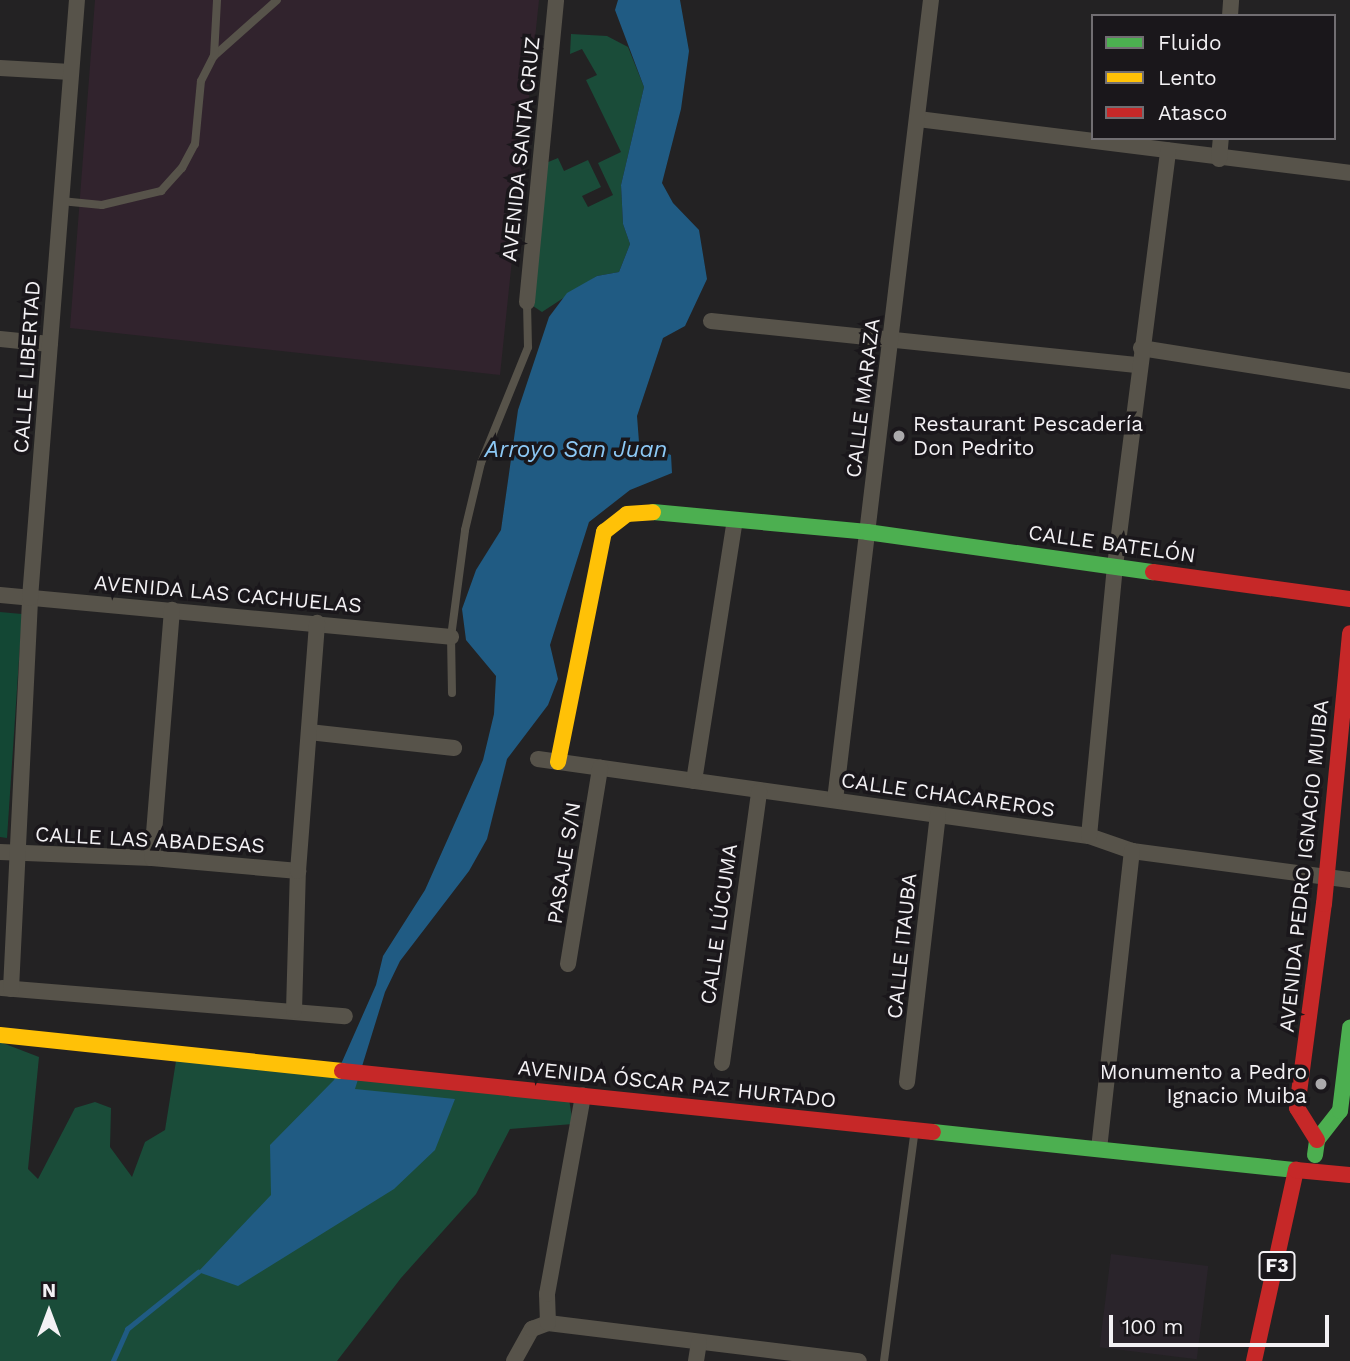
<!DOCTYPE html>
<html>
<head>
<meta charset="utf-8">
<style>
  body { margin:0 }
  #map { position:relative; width:1350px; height:1361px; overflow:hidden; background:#232223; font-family:"Work Sans",sans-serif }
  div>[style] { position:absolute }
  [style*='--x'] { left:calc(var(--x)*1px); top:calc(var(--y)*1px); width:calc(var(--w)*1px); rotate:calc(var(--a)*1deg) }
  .built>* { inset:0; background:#2a242b; transform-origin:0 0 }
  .industrial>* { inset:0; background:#31232d }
  .green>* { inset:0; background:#134734 }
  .forest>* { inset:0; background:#1a4c39 }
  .water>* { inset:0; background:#205b83 }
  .stream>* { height:4.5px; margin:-2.25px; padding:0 2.25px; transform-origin:2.25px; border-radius:2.25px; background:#205b83 }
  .lane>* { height:8px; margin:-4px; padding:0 4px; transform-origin:4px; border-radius:4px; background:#57534a }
  .street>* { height:16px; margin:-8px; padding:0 8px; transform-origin:8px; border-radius:8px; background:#57534a }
  .fast>* { height:16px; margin:-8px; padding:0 8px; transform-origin:8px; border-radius:8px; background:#4caf50 }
  .slow>* { height:16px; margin:-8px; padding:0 8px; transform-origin:8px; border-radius:8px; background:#ffc107 }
  .jam>* { height:16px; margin:-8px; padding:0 8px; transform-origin:8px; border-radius:8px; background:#c62828 }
  .dots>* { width:19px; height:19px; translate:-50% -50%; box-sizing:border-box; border:4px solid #1a171b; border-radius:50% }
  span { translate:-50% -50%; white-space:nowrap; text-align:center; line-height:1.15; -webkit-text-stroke:7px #1a171b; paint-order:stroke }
  .shield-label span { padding:2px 5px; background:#1a171b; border:2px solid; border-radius:5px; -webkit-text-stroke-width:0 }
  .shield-label { font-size:19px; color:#f3f1f4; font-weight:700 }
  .street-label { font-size:21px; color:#f3f1f4 }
  .poi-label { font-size:21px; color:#f3f1f4 }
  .left { translate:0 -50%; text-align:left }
  .right { translate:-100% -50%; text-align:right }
  .water-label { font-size:23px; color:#8dc9f6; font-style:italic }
  .legend { position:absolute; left:1091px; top:14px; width:245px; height:126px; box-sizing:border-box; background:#1a171b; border:2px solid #716e72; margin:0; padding:9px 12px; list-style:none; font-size:21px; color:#f3f1f4 }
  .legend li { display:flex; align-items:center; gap:14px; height:35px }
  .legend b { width:35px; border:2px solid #716e72 }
  .north { position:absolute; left:14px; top:1277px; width:70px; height:70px; -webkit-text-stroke:5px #1a171b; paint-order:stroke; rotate:0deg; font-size:19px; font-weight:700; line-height:28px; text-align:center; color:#f3f1f4 }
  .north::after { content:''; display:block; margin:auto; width:24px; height:32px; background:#f3f1f4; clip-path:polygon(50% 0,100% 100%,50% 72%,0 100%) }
  .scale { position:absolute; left:1109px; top:1315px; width:220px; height:32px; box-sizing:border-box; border:4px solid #f3f1f4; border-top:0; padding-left:9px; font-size:21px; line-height:24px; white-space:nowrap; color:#f3f1f4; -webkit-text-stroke:5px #1a171b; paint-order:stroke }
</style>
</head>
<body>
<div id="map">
  <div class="built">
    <div style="left:1111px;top:1254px;width:98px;height:94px;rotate:7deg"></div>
  </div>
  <div class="industrial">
    <div style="clip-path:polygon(95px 0,539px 0,500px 375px,70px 328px)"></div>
  </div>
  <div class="green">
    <div style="clip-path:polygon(0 612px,22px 614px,7px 838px,0 837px)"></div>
  </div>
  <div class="forest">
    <div style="clip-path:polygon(571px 34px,607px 36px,628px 47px,644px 87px,621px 185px,623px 224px,630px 244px,619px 272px,597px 276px,542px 312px,527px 302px,541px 165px,558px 158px,564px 171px,588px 160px,601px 187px,582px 196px,588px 207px,613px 195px,598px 163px,621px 152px,586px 80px,597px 75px,582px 49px,570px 54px)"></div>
    <div style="clip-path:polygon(0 1042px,39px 1057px,28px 1169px,38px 1179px,75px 1108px,95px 1102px,111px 1108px,110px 1147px,132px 1177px,145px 1142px,165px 1130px,176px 1061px,569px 1099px,573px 1124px,510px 1129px,476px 1194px,401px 1278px,337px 1361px,0 1361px)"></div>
  </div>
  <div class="water">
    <div style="clip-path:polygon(618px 0,680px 0,689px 51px,681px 109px,662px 183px,673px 203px,699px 230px,707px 279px,685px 326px,663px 338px,637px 416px,639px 442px,671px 455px,672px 473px,630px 490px,589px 522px,550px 645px,558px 679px,548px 705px,507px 759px,487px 839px,469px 871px,400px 961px,385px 992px,355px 1089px,455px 1099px,435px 1150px,394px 1189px,238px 1286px,198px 1272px,271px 1195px,270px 1145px,334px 1080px,376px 985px,383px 956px,425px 890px,483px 760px,494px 714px,496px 676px,466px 640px,462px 609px,476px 570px,501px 530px,518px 410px,549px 317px,567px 293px,597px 276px,619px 272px,630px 244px,623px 224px,621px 185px,644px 87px,615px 10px)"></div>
  </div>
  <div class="stream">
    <div style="--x:113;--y:1361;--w:35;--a:-66"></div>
    <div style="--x:127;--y:1329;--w:91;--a:-38.8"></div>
  </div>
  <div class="lane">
    <div style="--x:214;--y:56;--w:84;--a:-41.6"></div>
    <div style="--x:61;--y:201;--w:41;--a:5.6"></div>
    <div style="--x:102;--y:205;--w:61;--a:-13.3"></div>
    <div style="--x:161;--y:191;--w:31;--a:-48"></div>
    <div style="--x:182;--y:168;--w:27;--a:-62"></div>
    <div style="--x:195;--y:144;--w:63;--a:-84.6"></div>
    <div style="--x:201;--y:81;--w:28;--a:-63"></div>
    <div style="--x:214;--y:56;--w:56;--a:-86.9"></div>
    <div style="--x:452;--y:693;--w:56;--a:-91"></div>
    <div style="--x:451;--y:637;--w:108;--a:-82.5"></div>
    <div style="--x:465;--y:530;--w:69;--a:-76.6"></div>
    <div style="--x:481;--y:463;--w:125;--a:-67.9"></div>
    <div style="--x:528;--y:347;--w:45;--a:-91.3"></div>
    <div style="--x:884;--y:1361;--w:228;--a:-82.4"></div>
  </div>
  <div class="street">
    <div style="--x:1230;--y:16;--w:16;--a:-86"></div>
    <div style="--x:0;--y:68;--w:71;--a:3.2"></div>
    <div style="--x:918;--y:119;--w:435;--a:7.1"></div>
    <div style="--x:1219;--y:159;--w:21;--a:-85"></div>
    <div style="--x:527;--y:302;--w:303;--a:-84.5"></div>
    <div style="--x:711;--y:321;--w:430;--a:5.9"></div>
    <div style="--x:0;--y:339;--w:50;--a:5.7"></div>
    <div style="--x:1141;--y:348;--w:212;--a:9"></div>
    <div style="--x:0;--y:595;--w:453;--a:5.3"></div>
    <div style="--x:309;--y:732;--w:146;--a:6.3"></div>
    <div style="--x:538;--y:759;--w:556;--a:7.96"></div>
    <div style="--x:1089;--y:836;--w:46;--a:19.2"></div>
    <div style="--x:1132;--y:851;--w:220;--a:7.6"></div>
    <div style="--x:694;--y:781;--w:264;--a:-81.1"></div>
    <div style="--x:835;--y:800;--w:806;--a:-83.16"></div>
    <div style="--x:1089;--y:836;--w:271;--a:-84.5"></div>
    <div style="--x:1115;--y:566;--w:419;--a:-82.7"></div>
    <div style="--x:0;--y:852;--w:152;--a:2.3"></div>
    <div style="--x:152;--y:858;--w:147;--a:5.1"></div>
    <div style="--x:152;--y:858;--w:249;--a:-85.4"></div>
    <div style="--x:568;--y:964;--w:199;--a:-80.7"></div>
    <div style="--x:2;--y:988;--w:344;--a:4.7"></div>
    <div style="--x:11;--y:989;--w:391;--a:-87.2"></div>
    <div style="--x:30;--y:598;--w:600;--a:-85.51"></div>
    <div style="--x:294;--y:1011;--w:140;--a:-88.4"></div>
    <div style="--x:298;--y:871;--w:249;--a:-85.6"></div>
    <div style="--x:722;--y:1063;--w:274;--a:-82.2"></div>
    <div style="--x:907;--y:1082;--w:269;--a:-83.4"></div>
    <div style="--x:1099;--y:1149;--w:300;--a:-83.7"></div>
    <div style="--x:548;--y:1323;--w:313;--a:7"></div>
    <div style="--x:514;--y:1361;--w:37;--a:-61"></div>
    <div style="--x:532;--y:1329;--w:17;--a:-21"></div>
    <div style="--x:548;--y:1323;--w:29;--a:-92"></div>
    <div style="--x:547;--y:1294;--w:202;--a:-79.7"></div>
    <div style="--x:696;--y:1361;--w:19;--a:-81"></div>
  </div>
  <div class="fast">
    <div style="--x:653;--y:512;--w:215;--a:5.3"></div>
    <div style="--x:867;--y:532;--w:289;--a:8"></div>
    <div style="--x:933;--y:1132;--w:365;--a:6"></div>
    <div style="--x:1315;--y:1155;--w:15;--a:-82"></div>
    <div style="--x:1317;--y:1140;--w:37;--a:-52"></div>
    <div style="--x:1340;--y:1111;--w:84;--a:-83.1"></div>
  </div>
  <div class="slow">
    <div style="--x:558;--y:762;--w:235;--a:-78.7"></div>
    <div style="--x:604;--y:532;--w:29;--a:-38"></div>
    <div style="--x:627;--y:514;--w:26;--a:-4"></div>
    <div style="--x:0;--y:1035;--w:344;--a:6"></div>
  </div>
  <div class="jam">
    <div style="--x:1153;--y:572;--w:199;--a:7.8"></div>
    <div style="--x:342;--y:1071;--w:594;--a:5.89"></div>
    <div style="--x:1317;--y:1140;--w:38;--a:-122"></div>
    <div style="--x:1297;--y:1108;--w:206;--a:-82.5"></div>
    <div style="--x:1324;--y:904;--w:272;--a:-84.5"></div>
    <div style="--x:1254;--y:1361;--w:196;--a:-77.6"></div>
    <div style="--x:1296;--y:1170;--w:54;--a:5.3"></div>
  </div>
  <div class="dots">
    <div style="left:899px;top:436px;background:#aaa9ab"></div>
    <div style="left:1321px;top:1084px;background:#aaa9ab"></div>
  </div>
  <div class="shield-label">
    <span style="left:1277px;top:1266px">F3</span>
  </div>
  <div class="street-label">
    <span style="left:521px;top:149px;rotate:-84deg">AVENIDA SANTA CRUZ</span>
    <span style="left:27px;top:367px;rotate:-86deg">CALLE LIBERTAD</span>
    <span style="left:863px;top:398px;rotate:-83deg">CALLE MARAZA</span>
    <span style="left:1112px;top:544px;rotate:8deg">CALLE BATELÓN</span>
    <span style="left:228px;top:594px;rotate:5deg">AVENIDA LAS CACHUELAS</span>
    <span style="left:948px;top:795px;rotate:8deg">CALLE CHACAREROS</span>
    <span style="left:150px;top:840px;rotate:3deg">CALLE LAS ABADESAS</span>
    <span style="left:564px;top:863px;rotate:-81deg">PASAJE S/N</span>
    <span style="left:1304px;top:866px;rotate:-84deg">AVENIDA PEDRO IGNACIO MUIBA</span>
    <span style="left:719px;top:924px;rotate:-82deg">CALLE LÚCUMA</span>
    <span style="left:902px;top:946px;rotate:-84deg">CALLE ITAUBA</span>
    <span style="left:677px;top:1084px;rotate:6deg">AVENIDA ÓSCAR PAZ HURTADO</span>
  </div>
  <div class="poi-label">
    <span class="left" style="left:913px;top:436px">Restaurant Pescadería<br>Don Pedrito</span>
    <span class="right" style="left:1307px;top:1084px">Monumento a Pedro<br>Ignacio Muiba</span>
  </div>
  <div class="water-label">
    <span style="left:576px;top:450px">Arroyo San Juan</span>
  </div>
  <ul class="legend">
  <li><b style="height:9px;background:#4caf50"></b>Fluido</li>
  <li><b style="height:9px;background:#ffc107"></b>Lento</li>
  <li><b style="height:9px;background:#c62828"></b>Atasco</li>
  </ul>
  <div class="north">N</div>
  <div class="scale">100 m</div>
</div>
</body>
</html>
